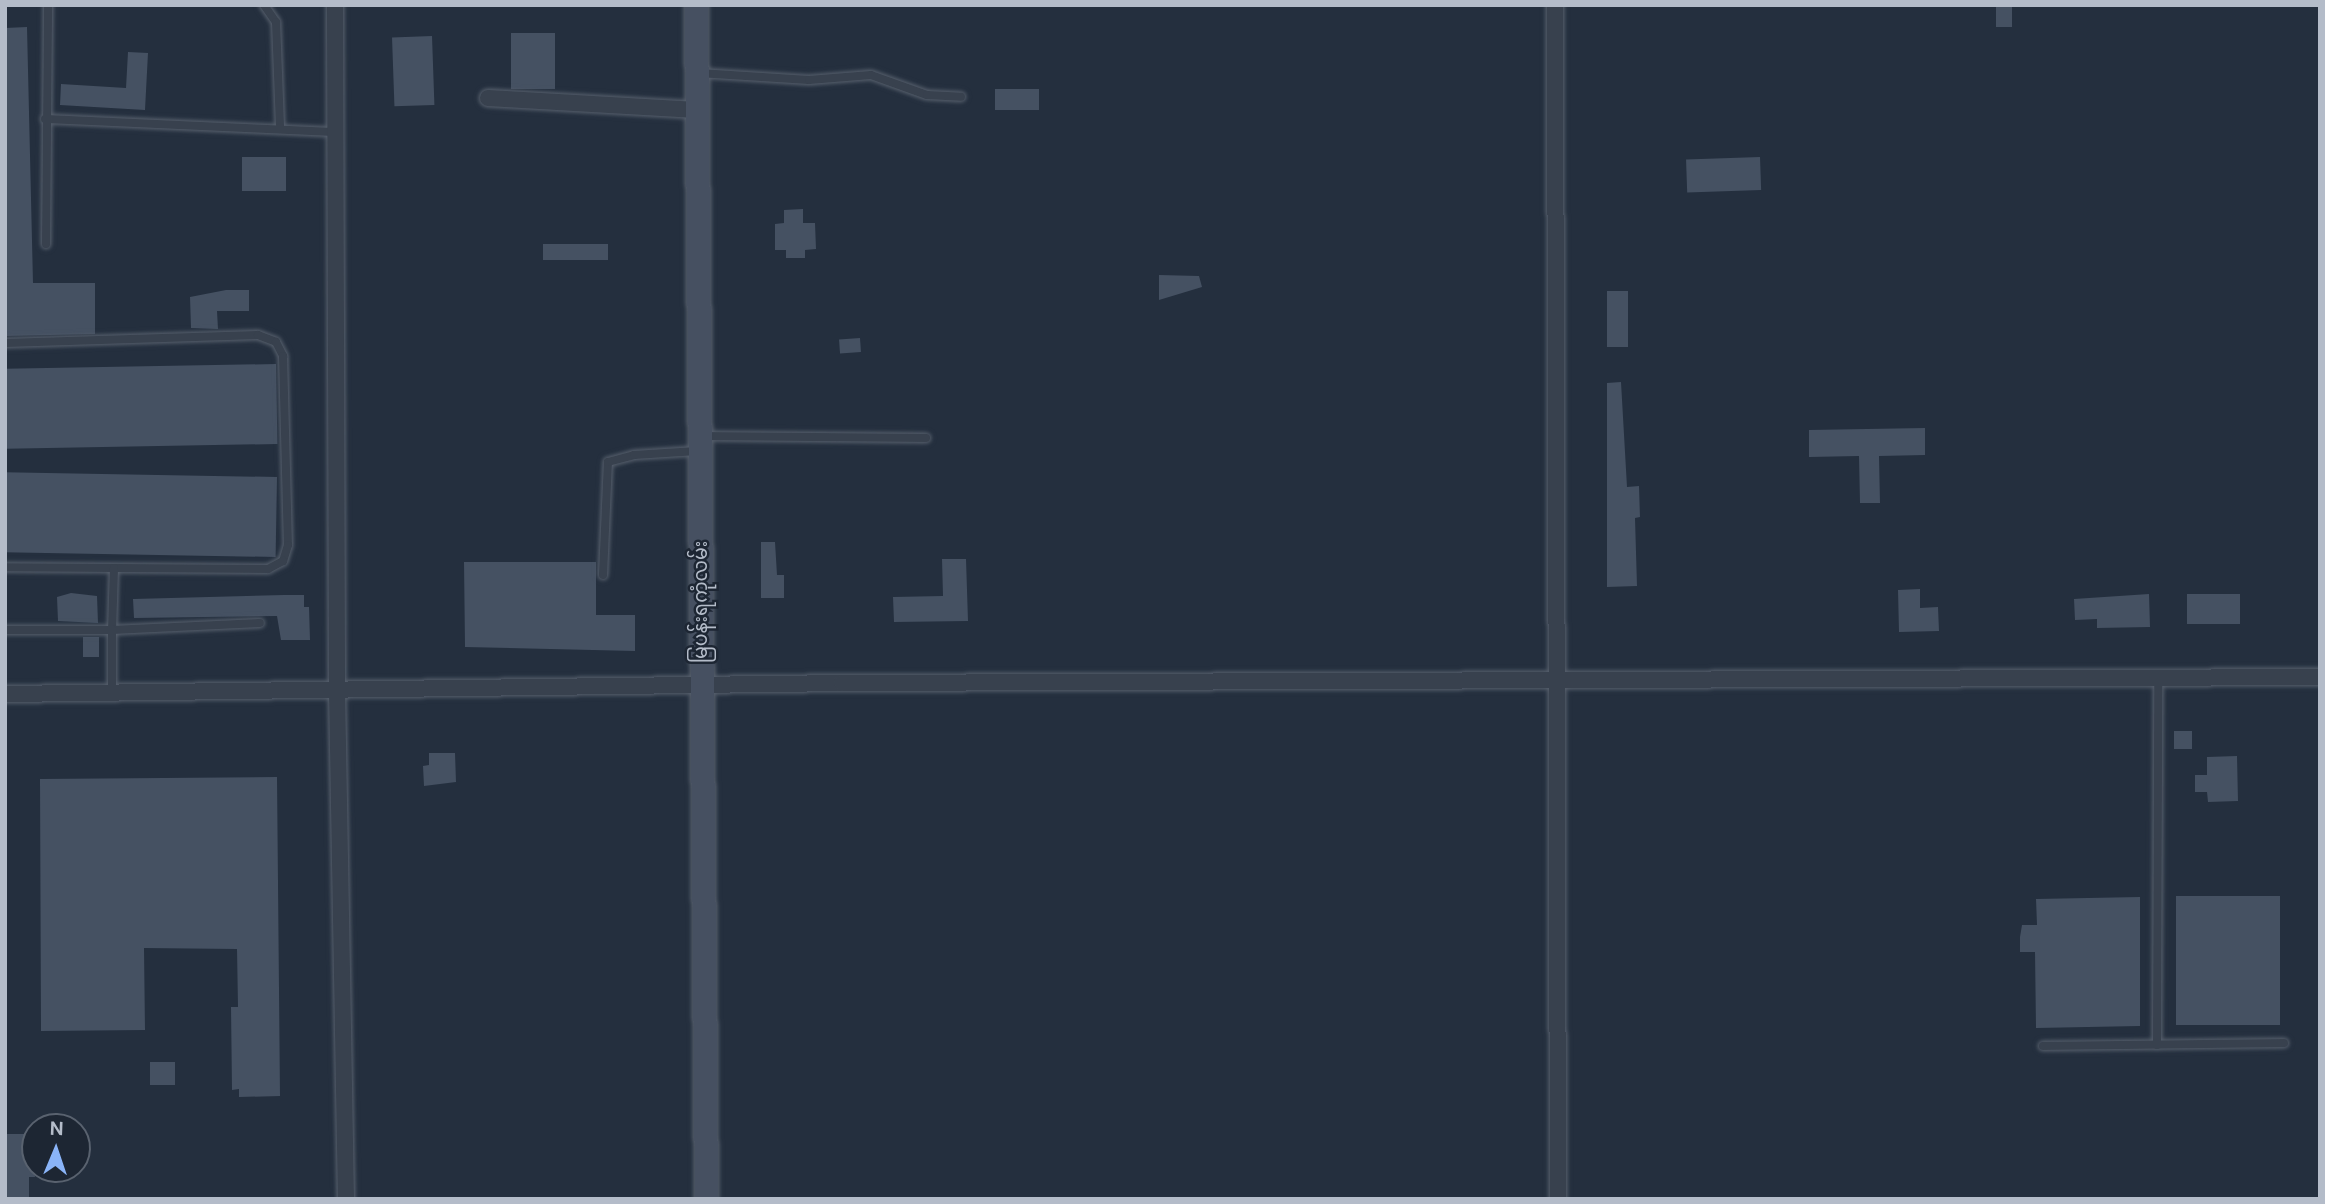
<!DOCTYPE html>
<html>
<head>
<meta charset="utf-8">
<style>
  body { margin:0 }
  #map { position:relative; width:2325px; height:1204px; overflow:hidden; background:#242f3e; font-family:"DM Sans","Noto Sans Myanmar",sans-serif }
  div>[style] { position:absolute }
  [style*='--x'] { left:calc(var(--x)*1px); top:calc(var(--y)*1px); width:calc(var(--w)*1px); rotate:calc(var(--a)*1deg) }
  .building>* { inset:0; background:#455162; transform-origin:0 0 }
  .roads { filter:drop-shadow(0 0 2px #565f6c) drop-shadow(0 0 2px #565f6c) }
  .lane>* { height:8px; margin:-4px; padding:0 4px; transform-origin:4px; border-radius:4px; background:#38414e }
  .street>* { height:16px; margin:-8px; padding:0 8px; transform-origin:8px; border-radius:8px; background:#38414e }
  .secondary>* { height:23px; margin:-11.5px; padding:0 11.5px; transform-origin:11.5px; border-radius:11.5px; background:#465061 }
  span { translate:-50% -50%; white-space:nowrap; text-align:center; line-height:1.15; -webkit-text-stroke:5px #1d2633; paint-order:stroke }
  .street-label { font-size:19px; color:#b4bcc9 }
  .frame { position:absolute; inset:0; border:7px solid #b4bcc9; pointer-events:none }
  .north { position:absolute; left:21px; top:1113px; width:70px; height:70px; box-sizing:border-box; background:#1d2633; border:2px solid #59626f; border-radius:50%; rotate:2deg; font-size:19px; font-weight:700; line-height:28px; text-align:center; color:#b4bcc9 }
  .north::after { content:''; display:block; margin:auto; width:24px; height:32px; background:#8ab4f8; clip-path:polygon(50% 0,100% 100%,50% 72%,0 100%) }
</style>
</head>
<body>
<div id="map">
  <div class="building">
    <div style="left:1996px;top:5px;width:16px;height:22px"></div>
    <div style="clip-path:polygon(27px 27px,33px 283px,95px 283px,95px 334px,5px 336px,5px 28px)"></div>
    <div style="left:511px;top:33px;width:44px;height:56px"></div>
    <div style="left:432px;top:36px;width:69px;height:40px;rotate:88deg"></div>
    <div style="clip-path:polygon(128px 52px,148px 53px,145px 110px,60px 105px,61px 84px,126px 88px)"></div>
    <div style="left:995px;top:89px;width:44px;height:21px"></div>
    <div style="left:242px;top:157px;width:44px;height:34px"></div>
    <div style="left:1760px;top:157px;width:33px;height:74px;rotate:88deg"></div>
    <div style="clip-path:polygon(803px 209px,803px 223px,815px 223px,816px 249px,805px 250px,805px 258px,786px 258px,786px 250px,775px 250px,775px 224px,784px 223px,784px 210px)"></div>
    <div style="left:543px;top:244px;width:65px;height:16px"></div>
    <div style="clip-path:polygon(1159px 275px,1199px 276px,1202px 287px,1159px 300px)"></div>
    <div style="clip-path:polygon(226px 290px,249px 290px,249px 311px,217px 311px,218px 329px,191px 328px,190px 297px)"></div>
    <div style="left:1607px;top:291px;width:21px;height:56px"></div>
    <div style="left:860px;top:338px;width:14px;height:21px;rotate:86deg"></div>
    <div style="left:276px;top:364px;width:80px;height:271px;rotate:89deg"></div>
    <div style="clip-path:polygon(1621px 382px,1627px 487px,1639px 486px,1640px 517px,1635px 518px,1637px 586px,1607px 587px,1607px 383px)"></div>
    <div style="clip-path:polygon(1925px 428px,1925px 455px,1879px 456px,1880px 503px,1860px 503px,1859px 456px,1809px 457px,1809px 430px)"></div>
    <div style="left:277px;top:477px;width:80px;height:272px;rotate:91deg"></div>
    <div style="clip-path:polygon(761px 542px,775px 542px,777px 575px,784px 575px,784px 598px,761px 598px)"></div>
    <div style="clip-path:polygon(942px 559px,966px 559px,968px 621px,894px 622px,893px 597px,943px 596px)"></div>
    <div style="clip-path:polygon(464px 562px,596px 562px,596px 615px,635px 615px,635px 651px,465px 647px)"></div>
    <div style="clip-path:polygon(1920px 589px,1920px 608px,1938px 607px,1939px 631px,1899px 632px,1898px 590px)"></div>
    <div style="clip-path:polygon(71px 593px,97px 596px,98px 623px,58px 621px,57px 597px)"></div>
    <div style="clip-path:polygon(2149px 594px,2150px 627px,2097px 628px,2097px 619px,2075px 620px,2074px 599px)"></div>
    <div style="left:2240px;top:594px;width:30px;height:53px;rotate:90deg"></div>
    <div style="clip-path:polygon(284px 595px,304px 595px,304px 607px,309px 607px,310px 640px,281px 640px,277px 616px,134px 618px,133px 599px)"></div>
    <div style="left:83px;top:637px;width:16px;height:20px"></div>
    <div style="left:2174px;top:731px;width:18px;height:18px"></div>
    <div style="clip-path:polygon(429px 753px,455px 753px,456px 782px,424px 786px,423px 766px,429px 765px)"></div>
    <div style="clip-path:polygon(2237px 756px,2238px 801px,2208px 802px,2207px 792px,2195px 792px,2195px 775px,2207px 775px,2207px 757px)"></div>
    <div style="clip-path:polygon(277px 777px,280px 1096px,239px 1097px,239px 1089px,232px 1090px,231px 1007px,238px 1007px,237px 949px,144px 948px,145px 1030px,41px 1031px,40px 779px)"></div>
    <div style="left:2280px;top:896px;width:129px;height:104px;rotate:90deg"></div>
    <div style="clip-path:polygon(2140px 897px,2140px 1026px,2036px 1028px,2035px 952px,2020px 952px,2020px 937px,2022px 925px,2037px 925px,2036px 899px)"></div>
    <div style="left:150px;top:1062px;width:25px;height:23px"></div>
    <div style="clip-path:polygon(5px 1134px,29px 1134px,35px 1177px,29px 1177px,29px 1199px,5px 1199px)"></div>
  </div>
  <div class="roads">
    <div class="lane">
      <div style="--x:264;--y:5;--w:21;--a:55"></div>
      <div style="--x:276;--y:22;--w:106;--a:87.8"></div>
      <div style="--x:699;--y:73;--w:110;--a:3.6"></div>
      <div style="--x:809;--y:80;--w:62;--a:-4.6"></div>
      <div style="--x:871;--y:75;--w:59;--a:19.7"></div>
      <div style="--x:927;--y:95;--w:34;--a:3"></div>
      <div style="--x:45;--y:119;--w:290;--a:2.6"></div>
      <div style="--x:46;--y:244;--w:239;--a:-89.5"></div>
      <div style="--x:5;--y:343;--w:253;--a:-1.8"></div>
      <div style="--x:258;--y:335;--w:19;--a:21"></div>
      <div style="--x:276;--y:342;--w:16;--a:63"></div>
      <div style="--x:283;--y:356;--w:189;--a:88.5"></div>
      <div style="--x:288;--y:545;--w:17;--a:107"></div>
      <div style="--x:283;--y:561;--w:17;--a:152"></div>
      <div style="--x:268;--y:569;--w:263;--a:-179.6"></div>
      <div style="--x:702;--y:436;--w:224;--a:0.5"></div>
      <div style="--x:114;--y:568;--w:62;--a:91.8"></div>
      <div style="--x:112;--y:630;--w:148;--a:-2.7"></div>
      <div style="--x:603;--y:575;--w:113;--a:-87.5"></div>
      <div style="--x:608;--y:462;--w:27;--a:-15"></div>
      <div style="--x:634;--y:455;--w:63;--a:-3.6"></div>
      <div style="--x:5;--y:630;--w:107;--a:0"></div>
      <div style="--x:112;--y:630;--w:63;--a:90"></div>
      <div style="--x:2157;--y:1045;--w:367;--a:-89.8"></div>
      <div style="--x:2043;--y:1046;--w:241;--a:-0.7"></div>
    </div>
    <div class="street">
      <div style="--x:335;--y:5;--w:685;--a:89.83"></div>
      <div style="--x:337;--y:690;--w:509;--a:88.99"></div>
      <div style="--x:1555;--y:5;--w:1194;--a:89.86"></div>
      <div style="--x:488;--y:98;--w:209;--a:3.3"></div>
      <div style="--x:5;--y:694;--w:837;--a:-0.75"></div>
      <div style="--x:842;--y:683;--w:1478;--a:-0.23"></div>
    </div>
    <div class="secondary">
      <div style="--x:696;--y:5;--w:1194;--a:89.52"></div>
    </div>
  </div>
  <div class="street-label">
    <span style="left:701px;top:602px;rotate:-90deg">မြပန်းရကုံလမ်း</span>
  </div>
  <div class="frame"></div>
  <div class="north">N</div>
</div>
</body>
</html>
